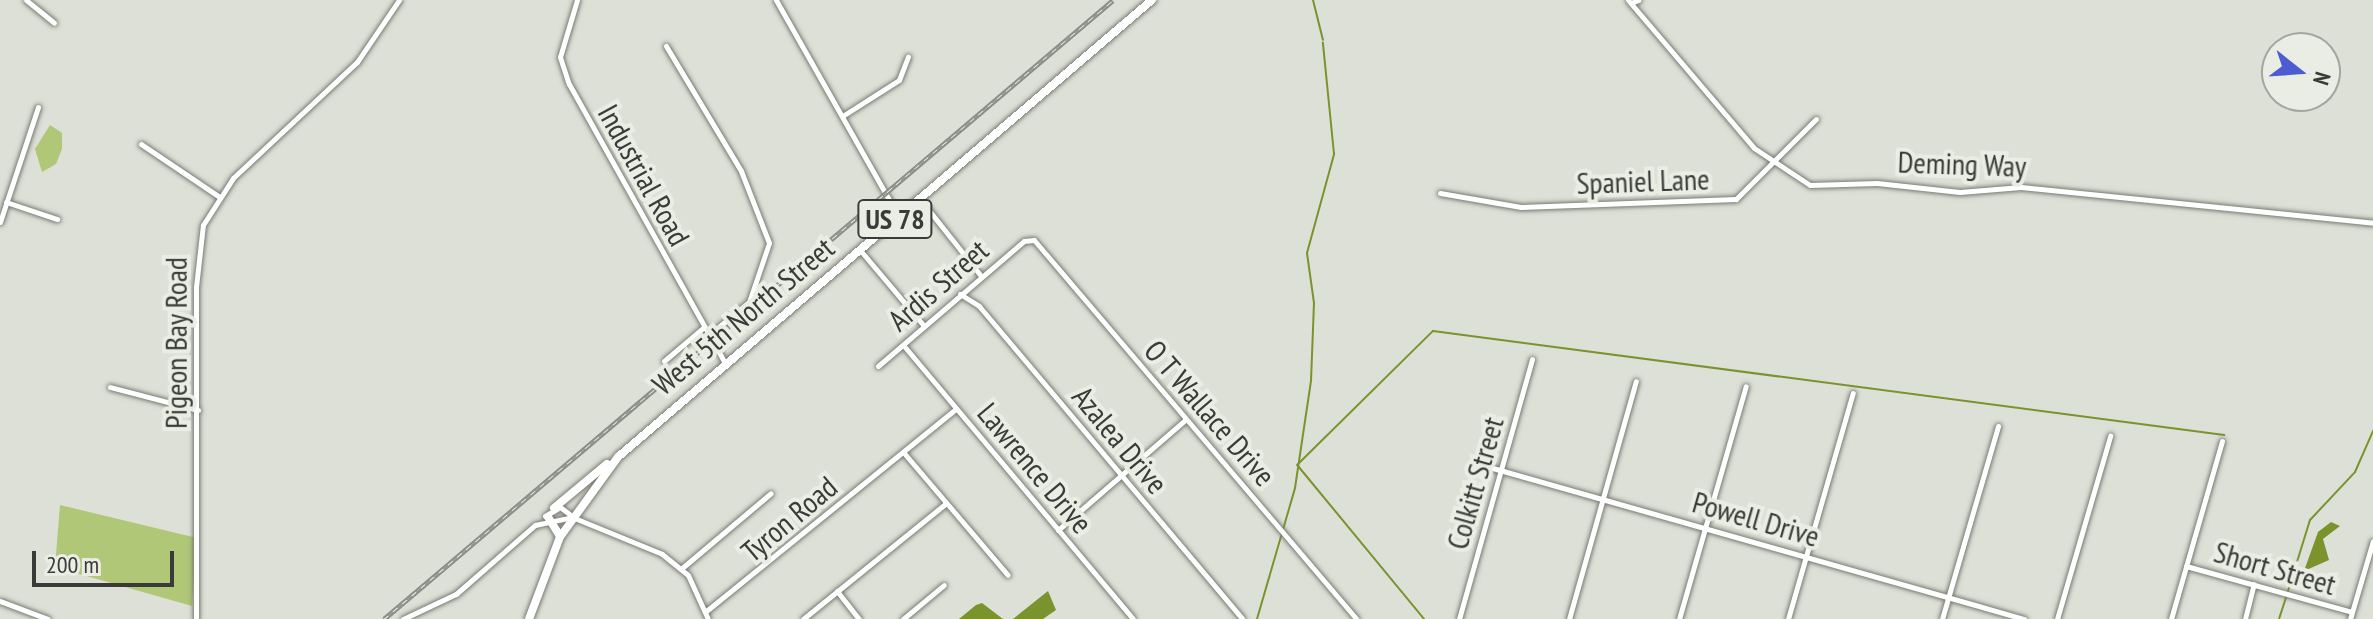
<!DOCTYPE html>
<html>
<head>
<meta charset="utf-8">
<style>
  body { margin:0 }
  #map { position:relative; width:2373px; height:619px; overflow:hidden; background:#dde0d7; font-family:"PT Sans Narrow",sans-serif }
  div>[style] { position:absolute }
  [style*='--x'] { left:calc(var(--x)*1px); top:calc(var(--y)*1px); width:calc(var(--w)*1px); rotate:calc(var(--a)*1deg) }
  .green>* { inset:0; background:#afc776 }
  .water>* { inset:0; background:#7a932d }
  .stream>* { height:2px; margin:-1px; padding:0 1px; transform-origin:1px; border-radius:1px; background:#7a932d }
  .roads { filter:drop-shadow(0 0 2px #797c74) drop-shadow(0 0 2px #797c74) }
  .minor>* { height:5px; margin:-2.5px; padding:0 2.5px; transform-origin:2.5px; border-radius:2.5px; background:#fff }
  .primary>* { height:8px; margin:-4px; padding:0 4px; transform-origin:4px; border-radius:4px; background:#fff }
  .rail>* { height:5px; margin-top:-2.5px; transform-origin:0; background:repeating-linear-gradient(90deg,#eaede4 0 6px,#8b8d87 0 12px); box-sizing:border-box; border-block:2px solid #8b8d87 }
  span { translate:-50% -50%; white-space:nowrap; text-align:center; line-height:1.15; -webkit-text-stroke:8px #eaede4; paint-order:stroke }
  .shield-label span { padding:2px 6px; background:#eaede4; border:2px solid; border-radius:6px; -webkit-text-stroke-width:0 }
  .shield-label { font-size:28px; color:#3a3b38; font-weight:700 }
  .street-label { font-size:30px; color:#3a3b38 }
  .north { position:absolute; left:2261px; top:32px; width:80px; height:80px; box-sizing:border-box; background:#eaede4; border:2px solid #a4a69f; border-radius:50%; rotate:107deg; font-size:22px; font-weight:700; line-height:32px; text-align:center; color:#3a3b38 }
  .north::after { content:''; display:block; margin:auto; width:28px; height:36px; background:#4c5dd2; clip-path:polygon(50% 0,100% 100%,50% 72%,0 100%) }
  .scale { position:absolute; left:32px; top:551px; width:142px; height:36px; box-sizing:border-box; border:4px solid #3a3b38; border-top:0; padding-left:10px; font-size:24px; line-height:28px; white-space:nowrap; color:#3a3b38; -webkit-text-stroke:6px #eaede4; paint-order:stroke }
</style>
</head>
<body>
<div id="map">
  <div class="green">
    <div style="clip-path:polygon(50px 125px,62px 133px,62px 149px,56px 164px,42px 172px,35px 149px)"></div>
    <div style="clip-path:polygon(60px 505px,197px 538px,192px 606px,55px 567px)"></div>
  </div>
  <div class="water">
    <div style="clip-path:polygon(2331px 522px,2340px 526px,2323px 539px,2329px 560px,2304px 571px,2318px 532px)"></div>
    <div style="clip-path:polygon(1048px 591px,1056px 610px,1043px 619px,1013px 619px)"></div>
    <div style="clip-path:polygon(982px 603px,1003px 619px,959px 619px,976px 605px)"></div>
  </div>
  <div class="stream">
    <div style="--x:1313;--y:0;--w:41;--a:76"></div>
    <div style="--x:1297;--y:465;--w:191;--a:-44.6"></div>
    <div style="--x:1433;--y:331;--w:798;--a:7.49"></div>
    <div style="--x:1298;--y:466;--w:198;--a:50.5"></div>
    <div style="--x:2288;--y:591;--w:74;--a:-72.8"></div>
    <div style="--x:2310;--y:520;--w:66;--a:-46.8"></div>
    <div style="--x:2355;--y:472;--w:45;--a:-66.3"></div>
    <div style="--x:1257;--y:619;--w:136;--a:-73.8"></div>
    <div style="--x:1295;--y:488;--w:108;--a:-81.5"></div>
    <div style="--x:1311;--y:381;--w:78;--a:-87.8"></div>
    <div style="--x:1314;--y:303;--w:50;--a:-98"></div>
    <div style="--x:1307;--y:253;--w:103;--a:-74.7"></div>
    <div style="--x:1334;--y:154;--w:112;--a:-95.7"></div>
    <div style="--x:2279;--y:619;--w:23;--a:-72"></div>
  </div>
  <div class="roads">
    <div class="minor">
      <div style="--x:26;--y:0;--w:36;--a:39"></div>
      <div style="--x:577;--y:0;--w:59;--a:106.6"></div>
      <div style="--x:560;--y:57;--w:28;--a:72"></div>
      <div style="--x:569;--y:84;--w:320;--a:60.8"></div>
      <div style="--x:776;--y:0;--w:248;--a:60.5"></div>
      <div style="--x:1628;--y:0;--w:194;--a:49.6"></div>
      <div style="--x:1754;--y:148;--w:67;--a:33.5"></div>
      <div style="--x:1810;--y:185;--w:67;--a:-1.7"></div>
      <div style="--x:1877;--y:183;--w:83;--a:6.2"></div>
      <div style="--x:1960;--y:192;--w:61;--a:-4.7"></div>
      <div style="--x:2021;--y:187;--w:354;--a:5.8"></div>
      <div style="--x:1631;--y:3;--w:8;--a:-23"></div>
      <div style="--x:666;--y:46;--w:146;--a:59"></div>
      <div style="--x:741;--y:171;--w:77;--a:68.7"></div>
      <div style="--x:769;--y:243;--w:62;--a:108.7"></div>
      <div style="--x:749;--y:302;--w:50;--a:140.6"></div>
      <div style="--x:844;--y:115;--w:65;--a:-32.5"></div>
      <div style="--x:899;--y:80;--w:25;--a:-69"></div>
      <div style="--x:141;--y:144;--w:93;--a:34"></div>
      <div style="--x:1440;--y:193;--w:82;--a:9.8"></div>
      <div style="--x:1521;--y:207;--w:215;--a:-2.1"></div>
      <div style="--x:1736;--y:199;--w:113;--a:-45"></div>
      <div style="--x:920;--y:199;--w:98;--a:51.6"></div>
      <div style="--x:6;--y:202;--w:54;--a:18.4"></div>
      <div style="--x:0;--y:222;--w:121;--a:-71.7"></div>
      <div style="--x:860;--y:250;--w:99;--a:49.9"></div>
      <div style="--x:960;--y:294;--w:22;--a:32"></div>
      <div style="--x:979;--y:306;--w:409;--a:49.9"></div>
      <div style="--x:904;--y:346;--w:356;--a:50"></div>
      <div style="--x:664;--y:361;--w:52;--a:-40.4"></div>
      <div style="--x:878;--y:366;--w:192;--a:-40.6"></div>
      <div style="--x:1024;--y:241;--w:10;--a:-6"></div>
      <div style="--x:1034;--y:240;--w:498;--a:49.6"></div>
      <div style="--x:110;--y:387;--w:91;--a:14.6"></div>
      <div style="--x:904;--y:453;--w:160;--a:49.6"></div>
      <div style="--x:1475;--y:463;--w:571;--a:15.86"></div>
      <div style="--x:545;--y:516;--w:17;--a:-31"></div>
      <div style="--x:560;--y:507;--w:15;--a:37"></div>
      <div style="--x:535;--y:525;--w:38;--a:-12"></div>
      <div style="--x:572;--y:517;--w:97;--a:22.3"></div>
      <div style="--x:662;--y:554;--w:33;--a:39"></div>
      <div style="--x:688;--y:575;--w:48;--a:65.6"></div>
      <div style="--x:1058;--y:530;--w:169;--a:-40.9"></div>
      <div style="--x:2186;--y:566;--w:172;--a:15.5"></div>
      <div style="--x:682;--y:568;--w:116;--a:-40.1"></div>
      <div style="--x:837;--y:591;--w:36;--a:52"></div>
      <div style="--x:0;--y:601;--w:51;--a:20.6"></div>
      <div style="--x:705;--y:612;--w:323;--a:-39"></div>
      <div style="--x:196;--y:619;--w:332;--a:-90"></div>
      <div style="--x:196;--y:287;--w:62;--a:-83.6"></div>
      <div style="--x:203;--y:225;--w:56;--a:-57.4"></div>
      <div style="--x:233;--y:178;--w:170;--a:-43.1"></div>
      <div style="--x:357;--y:62;--w:75;--a:-55.9"></div>
      <div style="--x:403;--y:619;--w:59;--a:-25.3"></div>
      <div style="--x:456;--y:594;--w:105;--a:-41.1"></div>
      <div style="--x:803;--y:619;--w:184;--a:-39"></div>
      <div style="--x:903;--y:619;--w:53;--a:-39.7"></div>
      <div style="--x:1459;--y:619;--w:270;--a:-74.3"></div>
      <div style="--x:1569;--y:619;--w:247;--a:-74.3"></div>
      <div style="--x:1679;--y:619;--w:242;--a:-74"></div>
      <div style="--x:1788;--y:619;--w:235;--a:-74"></div>
      <div style="--x:1942;--y:619;--w:201;--a:-73.8"></div>
      <div style="--x:2057;--y:619;--w:191;--a:-73.8"></div>
      <div style="--x:2171;--y:619;--w:185;--a:-74"></div>
      <div style="--x:2245;--y:619;--w:36;--a:-76"></div>
      <div style="--x:2350;--y:619;--w:81;--a:-73.6"></div>
    </div>
    <div class="primary">
      <div style="--x:554;--y:508;--w:69;--a:-39.7"></div>
      <div style="--x:548;--y:517;--w:22;--a:58"></div>
      <div style="--x:529;--y:619;--w:88;--a:-69.3"></div>
      <div style="--x:560;--y:537;--w:99;--a:-54.1"></div>
      <div style="--x:618;--y:457;--w:703;--a:-40.56"></div>
    </div>
  </div>
  <div class="rail">
    <div style="--x:384;--y:619;--w:956;--a:-40.33"></div>
  </div>
  <div class="shield-label">
    <span style="left:895px;top:219px">US 78</span>
  </div>
  <div class="street-label">
    <span style="left:1962px;top:164px;rotate:2deg">Deming Way</span>
    <span style="left:644px;top:175px;rotate:61deg">Industrial Road</span>
    <span style="left:1643px;top:181px;rotate:-2deg">Spaniel Lane</span>
    <span style="left:938px;top:285px;rotate:-41deg">Ardis Street</span>
    <span style="left:743px;top:316px;rotate:-40deg">West 5th North Street</span>
    <span style="left:176px;top:343px;rotate:-90deg">Pigeon Bay Road</span>
    <span style="left:1210px;top:413px;rotate:49deg">O T Wallace Drive</span>
    <span style="left:1120px;top:440px;rotate:50deg">Azalea Drive</span>
    <span style="left:1035px;top:468px;rotate:50deg">Lawrence Drive</span>
    <span style="left:1475px;top:483px;rotate:-74deg">Colkitt Street</span>
    <span style="left:789px;top:519px;rotate:-40deg">Tyron Road</span>
    <span style="left:1756px;top:519px;rotate:16deg">Powell Drive</span>
    <span style="left:2275px;top:568px;rotate:16deg">Short Street</span>
  </div>
  <div class="north">N</div>
  <div class="scale">200 m</div>
</div>
</body>
</html>
